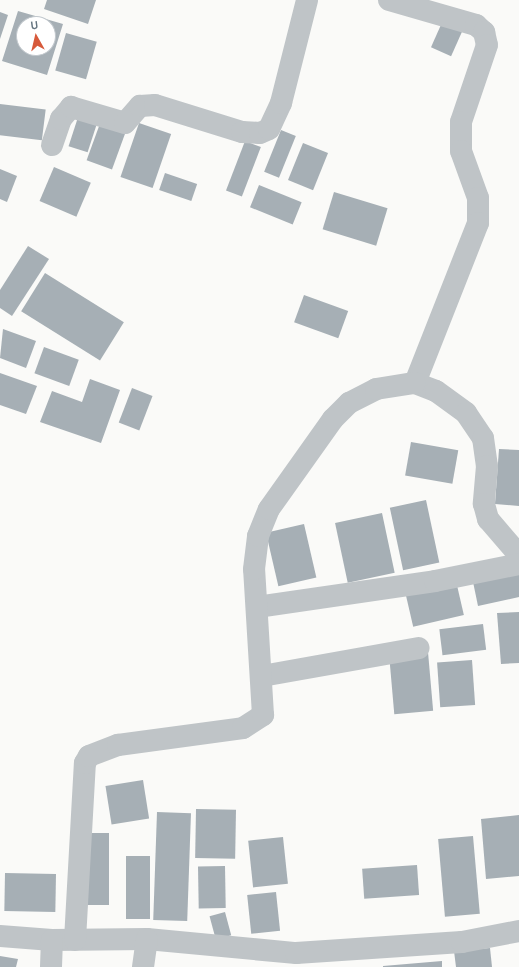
<!DOCTYPE html>
<html>
<head>
<meta charset="utf-8">
<style>
  body { margin:0 }
  #map { position:relative; width:519px; height:967px; overflow:hidden; background:#fafaf8; font-family:"Space Grotesk",sans-serif }
  div>[style] { position:absolute }
  [style*='--x'] { left:calc(var(--x)*1px); top:calc(var(--y)*1px); width:calc(var(--w)*1px); rotate:calc(var(--a)*1deg) }
  .building>* { inset:0; background:#a6afb5; transform-origin:0 0 }
  .minor>* { height:22px; margin:-11px; padding:0 11px; transform-origin:11px; border-radius:11px; background:#bfc4c7 }
  span { translate:-50% -50%; white-space:nowrap; text-align:center; line-height:1.15; -webkit-text-stroke:4px #fff; paint-order:stroke }
  .north { position:absolute; left:16px; top:16px; width:40px; height:40px; box-sizing:border-box; background:#fff; border:1px solid #c2c8cd; border-radius:50%; rotate:352deg; font-size:11px; font-weight:700; line-height:16px; text-align:center; color:#667681 }
  .north::after { content:''; display:block; margin:auto; width:14px; height:18px; background:#d75a3b; clip-path:polygon(50% 0,100% 100%,50% 72%,0 100%) }
</style>
</head>
<body>
<div id="map">
  <div class="building">
    <div style="clip-path:polygon(47px 0,96px 0,88px 24px,44px 9px)"></div>
    <div style="clip-path:polygon(evenodd,18px 11px,63px 24px,47px 75px,2px 61px,18px 11px,24px 24px,48px 24px,48px 48px,24px 48px,24px 24px)"></div>
    <div style="clip-path:polygon(0 12px,8px 15px,0 39px)"></div>
    <div style="left:444px;top:18px;width:22px;height:32px;rotate:24deg"></div>
    <div style="left:66px;top:33px;width:32px;height:39px;rotate:16deg"></div>
    <div style="left:0;top:104px;width:46px;height:31px;rotate:7deg"></div>
    <div style="left:80px;top:111px;width:20px;height:37px;rotate:18deg"></div>
    <div style="left:102px;top:118px;width:27px;height:45px;rotate:20deg"></div>
    <div style="left:139px;top:123px;width:34px;height:57px;rotate:19deg"></div>
    <div style="left:281px;top:130px;width:16px;height:45px;rotate:22deg"></div>
    <div style="left:245px;top:141px;width:17px;height:53px;rotate:21deg"></div>
    <div style="left:303px;top:143px;width:27px;height:40px;rotate:22deg"></div>
    <div style="left:54px;top:167px;width:40px;height:37px;rotate:23deg"></div>
    <div style="clip-path:polygon(0 169px,17px 176px,7px 202px,0 199px)"></div>
    <div style="left:165px;top:173px;width:34px;height:18px;rotate:19deg"></div>
    <div style="left:259px;top:185px;width:46px;height:24px;rotate:22deg"></div>
    <div style="left:334px;top:192px;width:56px;height:39px;rotate:17deg"></div>
    <div style="clip-path:polygon(28px 246px,49px 259px,12px 316px,0 308px,0 290px)"></div>
    <div style="left:45px;top:273px;width:93px;height:45px;rotate:32deg"></div>
    <div style="left:304px;top:295px;width:47px;height:29px;rotate:20deg"></div>
    <div style="clip-path:polygon(3px 329px,36px 341px,26px 368px,0 358px)"></div>
    <div style="left:44px;top:347px;width:37px;height:28px;rotate:20deg"></div>
    <div style="clip-path:polygon(0 373px,37px 386px,26px 414px,0 405px)"></div>
    <div style="clip-path:polygon(90px 379px,120px 390px,101px 443px,40px 422px,52px 391px,82px 402px)"></div>
    <div style="left:132px;top:388px;width:22px;height:37px;rotate:21deg"></div>
    <div style="left:411px;top:442px;width:48px;height:34px;rotate:10deg"></div>
    <div style="clip-path:polygon(499px 449px,519px 450px,519px 506px,495px 504px)"></div>
    <div style="left:426px;top:500px;width:64px;height:37px;rotate:78deg"></div>
    <div style="left:382px;top:513px;width:61px;height:48px;rotate:78deg"></div>
    <div style="left:304px;top:524px;width:55px;height:39px;rotate:77deg"></div>
    <div style="clip-path:polygon(519px 567px,519px 597px,478px 606px,472px 577px)"></div>
    <div style="left:456px;top:581px;width:35px;height:52px;rotate:77deg"></div>
    <div style="clip-path:polygon(519px 612px,519px 663px,501px 664px,497px 613px)"></div>
    <div style="left:483px;top:624px;width:26px;height:44px;rotate:83deg"></div>
    <div style="left:428px;top:652px;width:59px;height:39px;rotate:85deg"></div>
    <div style="left:472px;top:660px;width:45px;height:35px;rotate:86deg"></div>
    <div style="left:143px;top:780px;width:39px;height:38px;rotate:81deg"></div>
    <div style="left:196px;top:809px;width:40px;height:49px;rotate:1deg"></div>
    <div style="left:157px;top:812px;width:34px;height:108px;rotate:2deg"></div>
    <div style="clip-path:polygon(519px 815px,519px 876px,486px 879px,481px 819px)"></div>
    <div style="left:82px;top:833px;width:27px;height:72px"></div>
    <div style="left:473px;top:836px;width:78px;height:35px;rotate:85deg"></div>
    <div style="left:283px;top:837px;width:47px;height:35px;rotate:84deg"></div>
    <div style="left:126px;top:856px;width:24px;height:63px"></div>
    <div style="left:417px;top:865px;width:30px;height:55px;rotate:86deg"></div>
    <div style="left:225px;top:866px;width:42px;height:27px;rotate:89deg"></div>
    <div style="left:5px;top:873px;width:51px;height:38px;rotate:1deg"></div>
    <div style="left:276px;top:892px;width:39px;height:29px;rotate:84deg"></div>
    <div style="left:225px;top:912px;width:24px;height:16px;rotate:75deg"></div>
    <div style="clip-path:polygon(490px 948px,492px 967px,456px 967px,454px 951px)"></div>
    <div style="clip-path:polygon(0 956px,18px 959px,16px 967px,0 967px)"></div>
    <div style="clip-path:polygon(442px 961px,442px 967px,383px 967px,383px 966px)"></div>
  </div>
  <div class="minor">
    <div style="--x:389;--y:0;--w:91;--a:16"></div>
    <div style="--x:476;--y:25;--w:11;--a:41"></div>
    <div style="--x:484;--y:32;--w:13;--a:77"></div>
    <div style="--x:487;--y:45;--w:81;--a:108.7"></div>
    <div style="--x:461;--y:122;--w:29;--a:90"></div>
    <div style="--x:461;--y:151;--w:50;--a:70.1"></div>
    <div style="--x:478;--y:198;--w:25;--a:90"></div>
    <div style="--x:478;--y:223;--w:172;--a:111.5"></div>
    <div style="--x:415;--y:383;--w:22;--a:21"></div>
    <div style="--x:436;--y:391;--w:37;--a:36"></div>
    <div style="--x:466;--y:413;--w:30;--a:56"></div>
    <div style="--x:483;--y:438;--w:28;--a:82"></div>
    <div style="--x:487;--y:466;--w:38;--a:95"></div>
    <div style="--x:484;--y:504;--w:16;--a:75"></div>
    <div style="--x:488;--y:519;--w:48;--a:49.3"></div>
    <div style="--x:52;--y:145;--w:28;--a:-71"></div>
    <div style="--x:61;--y:119;--w:16;--a:-50"></div>
    <div style="--x:71;--y:107;--w:56;--a:16.5"></div>
    <div style="--x:125;--y:123;--w:23;--a:-49"></div>
    <div style="--x:140;--y:106;--w:15;--a:-4"></div>
    <div style="--x:155;--y:105;--w:91;--a:17.2"></div>
    <div style="--x:242;--y:132;--w:18;--a:3"></div>
    <div style="--x:260;--y:133;--w:10;--a:-24"></div>
    <div style="--x:269;--y:129;--w:29;--a:-65"></div>
    <div style="--x:281;--y:103;--w:106;--a:-75.8"></div>
    <div style="--x:257;--y:607;--w:180;--a:-8.3"></div>
    <div style="--x:435;--y:581;--w:86;--a:-11.4"></div>
    <div style="--x:262;--y:676;--w:159;--a:-10.1"></div>
    <div style="--x:0;--y:936;--w:52;--a:4.4"></div>
    <div style="--x:52;--y:940;--w:95;--a:-0.6"></div>
    <div style="--x:147;--y:939;--w:150;--a:5.4"></div>
    <div style="--x:296;--y:953;--w:166;--a:-3.8"></div>
    <div style="--x:462;--y:942;--w:58;--a:-10.9"></div>
    <div style="--x:75;--y:940;--w:177;--a:-86.8"></div>
    <div style="--x:85;--y:763;--w:8;--a:-60"></div>
    <div style="--x:89;--y:756;--w:31;--a:-21"></div>
    <div style="--x:118;--y:745;--w:126;--a:-7.7"></div>
    <div style="--x:243;--y:728;--w:24;--a:-33"></div>
    <div style="--x:263;--y:715;--w:146;--a:-93.5"></div>
    <div style="--x:254;--y:569;--w:33;--a:-83"></div>
    <div style="--x:258;--y:536;--w:29;--a:-68"></div>
    <div style="--x:269;--y:509;--w:110;--a:-54.6"></div>
    <div style="--x:333;--y:419;--w:23;--a:-45"></div>
    <div style="--x:349;--y:403;--w:30;--a:-27"></div>
    <div style="--x:376;--y:389;--w:39;--a:-9"></div>
    <div style="--x:51;--y:967;--w:27;--a:-88"></div>
    <div style="--x:143;--y:967;--w:28;--a:-82"></div>
  </div>
  <div class="north">U</div>
</div>
</body>
</html>
